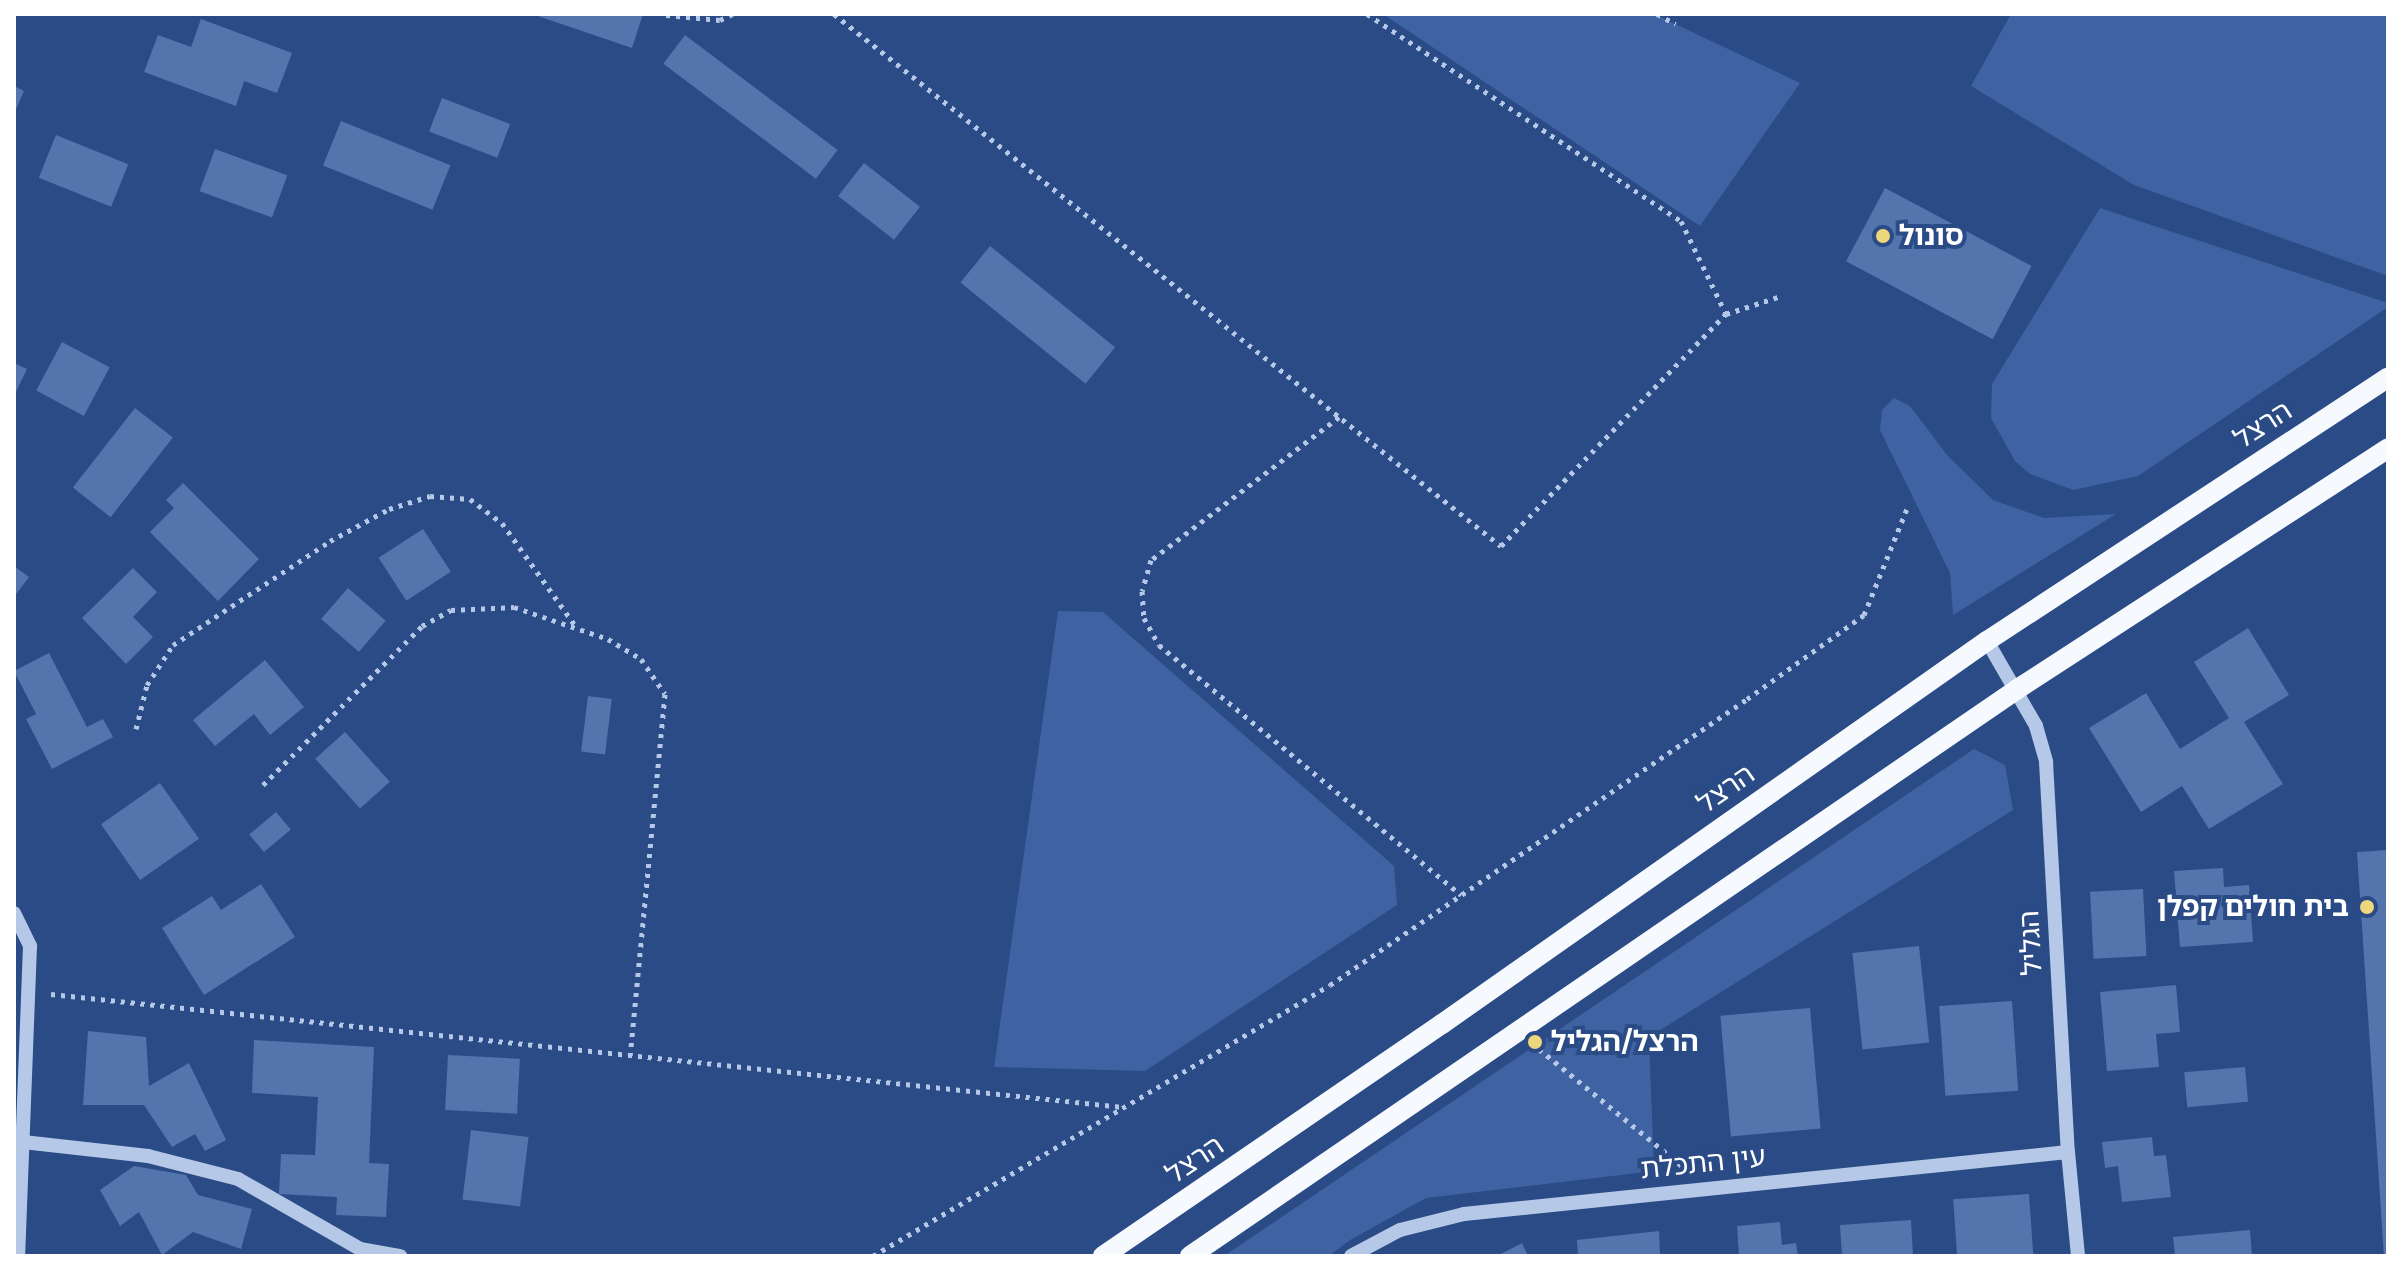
<!DOCTYPE html>
<html>
<head>
<meta charset="utf-8">
<style>
  body { margin:0 }
  #map { position:relative; width:2402px; height:1270px; overflow:hidden; background:#2a4b85; font-family:"DM Sans","Noto Sans Hebrew",sans-serif }
  div>[style] { position:absolute }
  [style*='--x'] { left:calc(var(--x)*1px); top:calc(var(--y)*1px); width:calc(var(--w)*1px); rotate:calc(var(--a)*1deg) }
  .green>* { inset:0; background:#3f63a2 }
  .building>* { inset:0; background:#5374ad; transform-origin:0 0 }
  .path>* { height:5px; margin-top:-2.5px; transform-origin:0; background:repeating-linear-gradient(90deg,#b5c8e7 0 4px,transparent 0 10px) }
  .minor>* { height:14px; margin:-7px; padding:0 7px; transform-origin:7px; border-radius:7px; background:#b5c8e7 }
  .major>* { height:20px; margin:-10px; padding:0 10px; transform-origin:10px; border-radius:10px; background:#f6f9fe }
  .dots>* { width:22px; height:22px; translate:-50% -50%; box-sizing:border-box; border:4px solid #2a4b85; border-radius:50% }
  span { translate:-50% -50%; white-space:nowrap; text-align:center; line-height:1.15; -webkit-text-stroke:8px #2a4b85; paint-order:stroke }
  .poi-label { font-size:28px; color:#fff; font-weight:700 }
  .left { translate:0 -50%; text-align:left }
  .right { translate:-100% -50%; text-align:right }
  .street-label { font-size:28px; color:#fff }
  .frame { position:absolute; inset:0; border:16px solid #fff; pointer-events:none }
</style>
</head>
<body>
<div id="map">
  <div class="green">
    <div style="clip-path:polygon(1383px 14px,1654px 14px,1800px 83px,1700px 226px)"></div>
    <div style="clip-path:polygon(2011px 14px,2388px 14px,2388px 276px,2134px 185px,1971px 86px)"></div>
    <div style="clip-path:polygon(2100px 208px,2388px 303px,2388px 307px,2138px 476px,2073px 490px,2030px 474px,2015px 461px,1991px 418px,1992px 384px)"></div>
    <div style="clip-path:polygon(1894px 398px,1910px 406px,1947px 455px,1993px 500px,2044px 518px,2116px 514px,1953px 615px,1950px 573px,1880px 430px,1882px 410px)"></div>
    <div style="clip-path:polygon(1058px 611px,1103px 612px,1394px 866px,1397px 905px,1145px 1071px,994px 1067px)"></div>
    <div style="clip-path:polygon(1974px 749px,2005px 765px,2013px 810px,1649px 1037px,1654px 1171px,1426px 1198px,1350px 1240px,1329px 1256px,1224px 1256px)"></div>
  </div>
  <div class="building">
    <div style="clip-path:polygon(532px 14px,643px 14px,632px 48px)"></div>
    <div style="clip-path:polygon(201px 19px,292px 53px,277px 93px,244px 81px,236px 106px,144px 72px,158px 35px,191px 47px)"></div>
    <div style="left:685px;top:35px;width:191px;height:36px;rotate:37deg"></div>
    <div style="clip-path:polygon(14px 86px,24px 91px,14px 114px)"></div>
    <div style="left:442px;top:98px;width:73px;height:36px;rotate:21deg"></div>
    <div style="left:341px;top:121px;width:118px;height:48px;rotate:22deg"></div>
    <div style="left:56px;top:135px;width:78px;height:46px;rotate:22deg"></div>
    <div style="left:215px;top:149px;width:77px;height:45px;rotate:20deg"></div>
    <div style="left:864px;top:163px;width:71px;height:42px;rotate:38deg"></div>
    <div style="left:1885px;top:188px;width:166px;height:83px;rotate:28deg"></div>
    <div style="left:990px;top:246px;width:161px;height:47px;rotate:39deg"></div>
    <div style="left:62px;top:342px;width:54px;height:55px;rotate:28deg"></div>
    <div style="clip-path:polygon(14px 363px,27px 369px,14px 396px)"></div>
    <div style="left:135px;top:408px;width:48px;height:101px;rotate:38deg"></div>
    <div style="clip-path:polygon(183px 483px,259px 559px,218px 601px,150px 532px,174px 508px,166px 500px)"></div>
    <div style="left:423px;top:529px;width:51px;height:53px;rotate:57deg"></div>
    <div style="clip-path:polygon(14px 566px,29px 577px,14px 597px)"></div>
    <div style="clip-path:polygon(133px 568px,157px 592px,133px 617px,153px 637px,126px 664px,82px 618px)"></div>
    <div style="left:348px;top:588px;width:50px;height:41px;rotate:41deg"></div>
    <div style="clip-path:polygon(2248px 628px,2289px 695px,2244px 722px,2283px 784px,2209px 829px,2182px 786px,2141px 812px,2089px 728px,2146px 693px,2180px 749px,2229px 718px,2194px 662px)"></div>
    <div style="clip-path:polygon(49px 653px,87px 727px,103px 719px,113px 737px,52px 769px,26px 719px,36px 714px,14px 671px)"></div>
    <div style="clip-path:polygon(265px 660px,304px 707px,270px 735px,254px 714px,215px 746px,193px 720px)"></div>
    <div style="left:588px;top:696px;width:24px;height:56px;rotate:7deg"></div>
    <div style="left:345px;top:732px;width:67px;height:40px;rotate:48deg"></div>
    <div style="left:160px;top:783px;width:68px;height:72px;rotate:55deg"></div>
    <div style="left:276px;top:812px;width:23px;height:35px;rotate:50deg"></div>
    <div style="clip-path:polygon(2388px 850px,2388px 1256px,2384px 1256px,2357px 852px)"></div>
    <div style="clip-path:polygon(2223px 868px,2224px 887px,2249px 885px,2253px 942px,2180px 947px,2174px 871px)"></div>
    <div style="clip-path:polygon(261px 884px,295px 937px,204px 995px,162px 928px,212px 896px,221px 910px)"></div>
    <div style="left:2143px;top:889px;width:67px;height:53px;rotate:87deg"></div>
    <div style="left:1919px;top:946px;width:97px;height:67px;rotate:84deg"></div>
    <div style="clip-path:polygon(2176px 985px,2180px 1032px,2156px 1034px,2159px 1067px,2107px 1071px,2100px 992px)"></div>
    <div style="left:2012px;top:1001px;width:90px;height:73px;rotate:86deg"></div>
    <div style="left:1810px;top:1008px;width:121px;height:90px;rotate:85deg"></div>
    <div style="clip-path:polygon(88px 1031px,146px 1037px,149px 1086px,189px 1063px,226px 1140px,205px 1151px,195px 1134px,172px 1147px,144px 1105px,83px 1105px)"></div>
    <div style="clip-path:polygon(254px 1040px,374px 1047px,369px 1163px,389px 1164px,386px 1217px,336px 1215px,337px 1197px,279px 1194px,281px 1154px,315px 1155px,318px 1097px,252px 1093px)"></div>
    <div style="left:448px;top:1055px;width:72px;height:55px;rotate:3deg"></div>
    <div style="left:2245px;top:1067px;width:35px;height:61px;rotate:85deg"></div>
    <div style="left:471px;top:1130px;width:58px;height:70px;rotate:7deg"></div>
    <div style="clip-path:polygon(2152px 1137px,2154px 1156px,2166px 1155px,2171px 1197px,2122px 1202px,2118px 1166px,2105px 1168px,2102px 1142px)"></div>
    <div style="clip-path:polygon(134px 1166px,186px 1175px,198px 1195px,252px 1209px,241px 1249px,193px 1232px,162px 1255px,139px 1212px,120px 1226px,100px 1190px)"></div>
    <div style="left:2029px;top:1194px;width:62px;height:76px;rotate:86deg"></div>
    <div style="clip-path:polygon(1911px 1220px,1913px 1256px,1842px 1256px,1840px 1225px)"></div>
    <div style="clip-path:polygon(1780px 1222px,1782px 1245px,1796px 1243px,1798px 1256px,1739px 1256px,1737px 1226px)"></div>
    <div style="clip-path:polygon(2250px 1230px,2252px 1256px,2175px 1256px,2173px 1237px)"></div>
    <div style="clip-path:polygon(1659px 1231px,1660px 1256px,1578px 1256px,1577px 1240px)"></div>
    <div style="clip-path:polygon(1522px 1243px,1528px 1256px,1497px 1256px)"></div>
  </div>
  <div class="path">
    <div style="--x:834;--y:14;--w:853;--a:38.58"></div>
    <div style="--x:1501;--y:546;--w:323;--a:-45.9"></div>
    <div style="--x:1726;--y:314;--w:55;--a:-18.1"></div>
    <div style="--x:1367;--y:14;--w:376;--a:33.4"></div>
    <div style="--x:1681;--y:221;--w:103;--a:64.2"></div>
    <div style="--x:1657;--y:14;--w:21;--a:28"></div>
    <div style="--x:666;--y:15;--w:54;--a:5.3"></div>
    <div style="--x:720;--y:20;--w:14;--a:-25"></div>
    <div style="--x:1339;--y:417;--w:236;--a:142.7"></div>
    <div style="--x:1151;--y:560;--w:32;--a:106"></div>
    <div style="--x:1142;--y:591;--w:27;--a:86"></div>
    <div style="--x:1144;--y:618;--w:31;--a:61"></div>
    <div style="--x:1159;--y:645;--w:392;--a:39.6"></div>
    <div style="--x:136;--y:729;--w:45;--a:-76"></div>
    <div style="--x:147;--y:685;--w:48;--a:-57"></div>
    <div style="--x:173;--y:645;--w:188;--a:-33.5"></div>
    <div style="--x:330;--y:541;--w:67;--a:-28.5"></div>
    <div style="--x:389;--y:509;--w:43;--a:-17.6"></div>
    <div style="--x:430;--y:496;--w:40;--a:4.3"></div>
    <div style="--x:470;--y:499;--w:40;--a:37"></div>
    <div style="--x:502;--y:523;--w:129;--a:54.5"></div>
    <div style="--x:263;--y:785;--w:225;--a:-45"></div>
    <div style="--x:422;--y:626;--w:33;--a:-29"></div>
    <div style="--x:451;--y:610;--w:63;--a:-2.7"></div>
    <div style="--x:514;--y:607;--w:99;--a:18.8"></div>
    <div style="--x:608;--y:639;--w:39;--a:31"></div>
    <div style="--x:641;--y:659;--w:42;--a:55.6"></div>
    <div style="--x:665;--y:694;--w:363;--a:95.5"></div>
    <div style="--x:51;--y:994;--w:1078;--a:6.02"></div>
    <div style="--x:1539;--y:1049;--w:186;--a:39.3"></div>
    <div style="--x:873;--y:1256;--w:531;--a:-30.67"></div>
    <div style="--x:1330;--y:985;--w:506;--a:-34.44"></div>
    <div style="--x:1747;--y:699;--w:144;--a:-35.7"></div>
    <div style="--x:1864;--y:615;--w:118;--a:-68"></div>
  </div>
  <div class="minor">
    <div style="--x:1987;--y:641;--w:98;--a:60"></div>
    <div style="--x:2036;--y:726;--w:37;--a:74"></div>
    <div style="--x:2046;--y:762;--w:391;--a:86.8"></div>
    <div style="--x:2068;--y:1152;--w:104;--a:84.5"></div>
    <div style="--x:14;--y:913;--w:37;--a:64"></div>
    <div style="--x:30;--y:946;--w:310;--a:92.2"></div>
    <div style="--x:23;--y:1142;--w:126;--a:6.4"></div>
    <div style="--x:148;--y:1156;--w:93;--a:14.3"></div>
    <div style="--x:238;--y:1179;--w:141;--a:29.8"></div>
    <div style="--x:360;--y:1249;--w:41;--a:9.9"></div>
    <div style="--x:1351;--y:1256;--w:55;--a:-28"></div>
    <div style="--x:1400;--y:1230;--w:66;--a:-14"></div>
    <div style="--x:1464;--y:1214;--w:607;--a:-5.86"></div>
  </div>
  <div class="major">
    <div style="--x:1103;--y:1256;--w:411;--a:-34.4"></div>
    <div style="--x:1442;--y:1024;--w:666;--a:-35.1"></div>
    <div style="--x:1987;--y:641;--w:480;--a:-33.3"></div>
    <div style="--x:1190;--y:1256;--w:1001;--a:-34.42"></div>
    <div style="--x:2016;--y:690;--w:444;--a:-33"></div>
  </div>
  <div class="dots">
    <div style="left:1883px;top:236px;background:#eed67c"></div>
    <div style="left:2367px;top:907px;background:#eed67c"></div>
    <div style="left:1535px;top:1042px;background:#eed67c"></div>
  </div>
  <div class="poi-label">
    <span class="left" style="left:1899px;top:236px">סונול</span>
    <span class="right" style="left:2349px;top:907px">בית חולים קפלן</span>
    <span class="left" style="left:1551px;top:1042px">הרצל/הגליל</span>
  </div>
  <div class="street-label">
    <span style="left:2263px;top:425px;rotate:-33deg">הרצל</span>
    <span style="left:1726px;top:789px;rotate:-35deg">הרצל</span>
    <span style="left:2031px;top:943px;rotate:-93deg">הגליל</span>
    <span style="left:1195px;top:1160px;rotate:-34deg">הרצל</span>
    <span style="left:1703px;top:1163px;rotate:-6deg">עין התכלת</span>
  </div>
  <div class="frame"></div>
</div>
</body>
</html>
